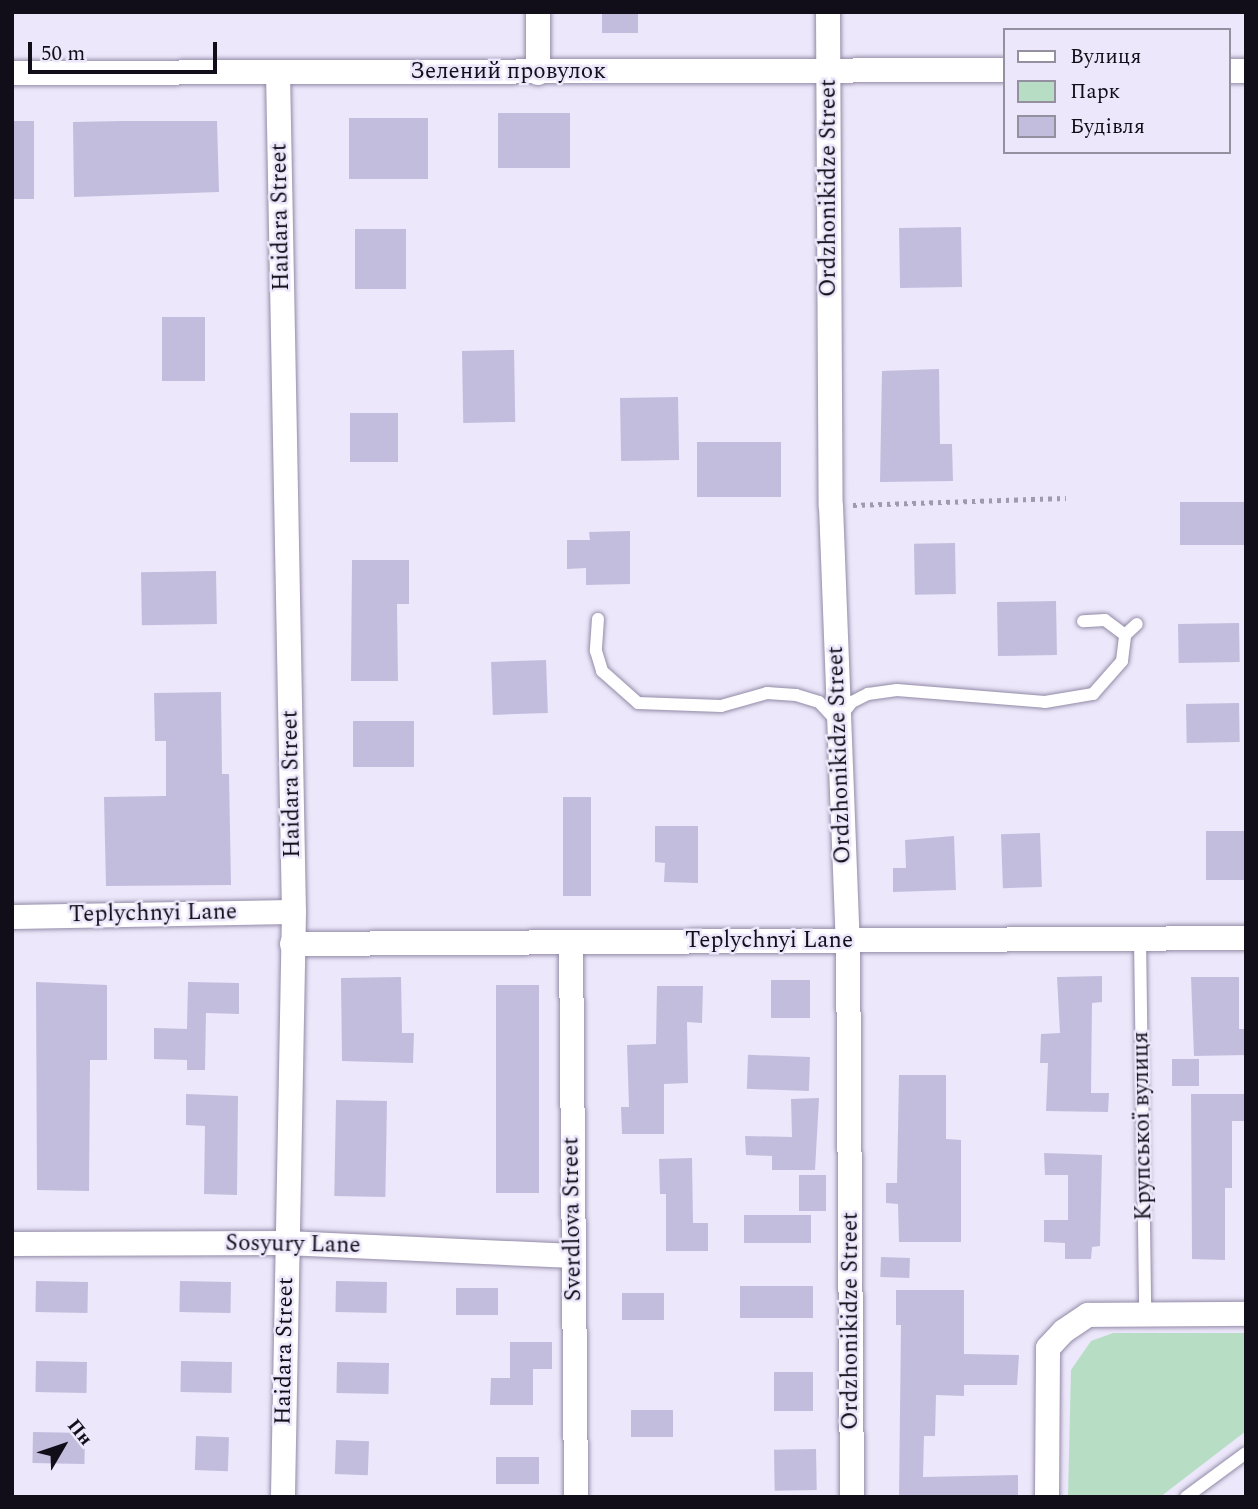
<!DOCTYPE html>
<html>
<head>
<meta charset="utf-8">
<style>
  body { margin:0 }
  #map { position:relative; width:1258px; height:1509px; overflow:hidden; background:#ece7fa; font-family:Spectral,serif }
  div>[style] { position:absolute }
  [style*='--x'] { left:calc(var(--x)*1px); top:calc(var(--y)*1px); width:calc(var(--w)*1px); rotate:calc(var(--a)*1deg) }
  .green>* { inset:0; background:#b7dec4 }
  .building>* { inset:0; background:#c2bddd; transform-origin:0 0 }
  .path>* { height:4.5px; margin-top:-2.25px; transform-origin:0; background:repeating-linear-gradient(90deg,#a09bac 0 3.5px,transparent 0 8.5px) }
  .roads { filter:drop-shadow(0 0 2px #938aa7) drop-shadow(0 0 2px #938aa7) }
  .lane>* { height:12px; margin:-6px; padding:0 6px; transform-origin:6px; border-radius:6px; background:#fff }
  .street>* { height:24px; margin:-12px; padding:0 12px; transform-origin:12px; border-radius:12px; background:#fff }
  span { translate:-50% -50%; white-space:nowrap; text-align:center; line-height:1.15; -webkit-text-stroke:5px #ece7fa; paint-order:stroke }
  .street-label { font-size:23px; color:#120e19 }
  .frame { position:absolute; inset:0; border:14px solid #120e19; pointer-events:none }
  .legend { position:absolute; left:1003px; top:28px; width:228px; height:126px; box-sizing:border-box; background:#ece7fa; border:2px solid #9590a0; margin:0; padding:9px 12px; list-style:none; font-size:21px; color:#120e19 }
  .legend li { display:flex; align-items:center; gap:14px; height:35px }
  .legend b { width:35px; border:2px solid #9590a0 }
  .north { position:absolute; left:28px; top:1411px; width:70px; height:70px; -webkit-text-stroke:5px #ece7fa; paint-order:stroke; rotate:51deg; font-size:19px; font-weight:700; line-height:28px; text-align:center; color:#120e19 }
  .north::after { content:''; display:block; margin:auto; width:24px; height:32px; background:#120e19; clip-path:polygon(50% 0,100% 100%,50% 72%,0 100%) }
  .scale { position:absolute; left:28px; top:42px; width:189px; height:32px; box-sizing:border-box; border:4px solid #120e19; border-top:0; padding-left:9px; font-size:21px; line-height:24px; white-space:nowrap; color:#120e19; -webkit-text-stroke:5px #ece7fa; paint-order:stroke }
</style>
</head>
<body>
<div id="map">
  <div class="green">
    <div style="clip-path:polygon(1113px 1333px,1246px 1333px,1246px 1431px,1160px 1497px,1068px 1497px,1071px 1370px,1091px 1341px)"></div>
  </div>
  <div class="building">
    <div style="left:602px;top:12px;width:36px;height:21px"></div>
    <div style="left:498px;top:113px;width:72px;height:55px"></div>
    <div style="left:428px;top:118px;width:61px;height:79px;rotate:90deg"></div>
    <div style="left:12px;top:121px;width:22px;height:78px"></div>
    <div style="clip-path:polygon(122px 121px,217px 121px,219px 192px,74px 197px,73px 122px)"></div>
    <div style="left:961px;top:227px;width:60px;height:62px;rotate:89deg"></div>
    <div style="left:406px;top:229px;width:60px;height:51px;rotate:90deg"></div>
    <div style="left:162px;top:317px;width:43px;height:64px"></div>
    <div style="left:514px;top:350px;width:72px;height:52px;rotate:89deg"></div>
    <div style="clip-path:polygon(939px 369px,940px 444px,952px 444px,953px 481px,880px 482px,882px 371px)"></div>
    <div style="left:678px;top:397px;width:63px;height:58px;rotate:89deg"></div>
    <div style="left:398px;top:413px;width:49px;height:48px;rotate:90deg"></div>
    <div style="left:697px;top:442px;width:84px;height:55px"></div>
    <div style="left:1246px;top:502px;width:43px;height:66px;rotate:90deg"></div>
    <div style="clip-path:polygon(630px 531px,630px 584px,586px 585px,586px 568px,567px 569px,567px 540px,590px 540px,589px 532px)"></div>
    <div style="left:955px;top:543px;width:51px;height:41px;rotate:89deg"></div>
    <div style="clip-path:polygon(352px 560px,409px 560px,409px 604px,397px 604px,398px 681px,351px 681px)"></div>
    <div style="left:216px;top:571px;width:53px;height:75px;rotate:89deg"></div>
    <div style="left:1056px;top:601px;width:54px;height:59px;rotate:89deg"></div>
    <div style="left:1239px;top:623px;width:39px;height:61px;rotate:89deg"></div>
    <div style="left:546px;top:660px;width:53px;height:55px;rotate:88deg"></div>
    <div style="clip-path:polygon(221px 692px,222px 774px,229px 774px,231px 885px,106px 886px,104px 797px,166px 796px,166px 741px,155px 741px,154px 693px)"></div>
    <div style="left:1239px;top:703px;width:39px;height:53px;rotate:89deg"></div>
    <div style="left:414px;top:721px;width:46px;height:61px;rotate:90deg"></div>
    <div style="left:563px;top:797px;width:28px;height:99px"></div>
    <div style="clip-path:polygon(655px 826px,698px 826px,698px 883px,664px 882px,665px 863px,655px 862px)"></div>
    <div style="left:1246px;top:831px;width:49px;height:40px;rotate:90deg"></div>
    <div style="left:1040px;top:833px;width:54px;height:39px;rotate:88deg"></div>
    <div style="clip-path:polygon(954px 836px,956px 890px,893px 892px,893px 868px,906px 868px,905px 840px)"></div>
    <div style="clip-path:polygon(1102px 976px,1102px 1002px,1092px 1003px,1091px 1093px,1109px 1093px,1108px 1112px,1046px 1111px,1048px 1063px,1040px 1063px,1041px 1034px,1060px 1033px,1057px 977px)"></div>
    <div style="clip-path:polygon(401px 977px,402px 1033px,414px 1033px,413px 1063px,342px 1061px,341px 978px)"></div>
    <div style="clip-path:polygon(1191px 977px,1239px 977px,1239px 1029px,1246px 1029px,1246px 1055px,1194px 1056px)"></div>
    <div style="left:810px;top:980px;width:38px;height:39px;rotate:90deg"></div>
    <div style="clip-path:polygon(36px 982px,107px 985px,107px 1060px,90px 1060px,89px 1191px,37px 1190px)"></div>
    <div style="clip-path:polygon(188px 982px,239px 983px,239px 1014px,206px 1013px,205px 1070px,187px 1070px,187px 1060px,154px 1059px,154px 1028px,187px 1029px)"></div>
    <div style="left:496px;top:985px;width:43px;height:208px"></div>
    <div style="clip-path:polygon(657px 986px,703px 986px,702px 1023px,687px 1022px,688px 1083px,664px 1084px,664px 1134px,622px 1134px,621px 1107px,629px 1107px,627px 1045px,656px 1044px)"></div>
    <div style="left:810px;top:1057px;width:34px;height:62px;rotate:92deg"></div>
    <div style="left:1172px;top:1059px;width:27px;height:27px"></div>
    <div style="clip-path:polygon(899px 1075px,946px 1075px,946px 1139px,961px 1140px,961px 1242px,899px 1242px,898px 1204px,886px 1203px,886px 1183px,897px 1183px)"></div>
    <div style="clip-path:polygon(186px 1094px,238px 1096px,237px 1195px,204px 1194px,205px 1126px,186px 1125px)"></div>
    <div style="clip-path:polygon(1191px 1094px,1246px 1094px,1246px 1121px,1232px 1121px,1232px 1188px,1225px 1188px,1225px 1260px,1192px 1259px)"></div>
    <div style="clip-path:polygon(819px 1098px,815px 1170px,772px 1170px,772px 1156px,746px 1155px,745px 1136px,792px 1137px,791px 1099px)"></div>
    <div style="left:336px;top:1100px;width:51px;height:96px;rotate:1deg"></div>
    <div style="clip-path:polygon(1044px 1153px,1102px 1155px,1100px 1246px,1092px 1247px,1091px 1259px,1065px 1259px,1065px 1243px,1044px 1242px,1044px 1220px,1068px 1220px,1068px 1175px,1045px 1175px)"></div>
    <div style="clip-path:polygon(692px 1158px,693px 1223px,708px 1223px,708px 1251px,666px 1251px,666px 1194px,660px 1194px,659px 1159px)"></div>
    <div style="left:799px;top:1175px;width:27px;height:36px"></div>
    <div style="left:811px;top:1215px;width:28px;height:67px;rotate:90deg"></div>
    <div style="left:881px;top:1257px;width:29px;height:20px;rotate:2deg"></div>
    <div style="left:36px;top:1281px;width:52px;height:31px;rotate:1deg"></div>
    <div style="left:180px;top:1281px;width:51px;height:31px;rotate:1deg"></div>
    <div style="left:336px;top:1281px;width:51px;height:31px;rotate:1deg"></div>
    <div style="left:813px;top:1286px;width:32px;height:73px;rotate:90deg"></div>
    <div style="left:456px;top:1288px;width:42px;height:27px"></div>
    <div style="clip-path:polygon(896px 1290px,964px 1290px,964px 1354px,1019px 1355px,1017px 1385px,964px 1385px,964px 1396px,936px 1395px,935px 1436px,924px 1436px,923px 1477px,1018px 1475px,1018px 1497px,899px 1497px,901px 1325px,896px 1325px)"></div>
    <div style="left:622px;top:1293px;width:42px;height:27px"></div>
    <div style="clip-path:polygon(510px 1342px,552px 1342px,552px 1369px,533px 1369px,533px 1405px,490px 1405px,491px 1378px,510px 1378px)"></div>
    <div style="left:36px;top:1361px;width:51px;height:31px;rotate:1deg"></div>
    <div style="left:181px;top:1361px;width:51px;height:31px;rotate:1deg"></div>
    <div style="left:337px;top:1362px;width:52px;height:31px;rotate:1deg"></div>
    <div style="left:813px;top:1372px;width:39px;height:39px;rotate:90deg"></div>
    <div style="left:631px;top:1410px;width:42px;height:27px"></div>
    <div style="left:33px;top:1432px;width:52px;height:31px;rotate:1deg"></div>
    <div style="left:196px;top:1436px;width:33px;height:34px;rotate:2deg"></div>
    <div style="left:336px;top:1440px;width:33px;height:34px;rotate:2deg"></div>
    <div style="left:816px;top:1449px;width:41px;height:42px;rotate:89deg"></div>
    <div style="left:496px;top:1457px;width:43px;height:27px"></div>
  </div>
  <div class="path">
    <div style="--x:853;--y:505;--w:213;--a:-1.9"></div>
  </div>
  <div class="roads">
    <div class="lane">
      <div style="--x:598;--y:619;--w:32;--a:94"></div>
      <div style="--x:596;--y:651;--w:21;--a:73"></div>
      <div style="--x:602;--y:671;--w:48;--a:41.6"></div>
      <div style="--x:638;--y:703;--w:83;--a:2.1"></div>
      <div style="--x:721;--y:706;--w:48;--a:-15.8"></div>
      <div style="--x:767;--y:693;--w:29;--a:4"></div>
      <div style="--x:796;--y:695;--w:24;--a:17"></div>
      <div style="--x:819;--y:702;--w:26;--a:47"></div>
      <div style="--x:837;--y:721;--w:24;--a:-52"></div>
      <div style="--x:852;--y:702;--w:18;--a:-27"></div>
      <div style="--x:868;--y:694;--w:29;--a:-8"></div>
      <div style="--x:897;--y:690;--w:148;--a:4.6"></div>
      <div style="--x:1045;--y:702;--w:49;--a:-9.5"></div>
      <div style="--x:1093;--y:694;--w:44;--a:-48.7"></div>
      <div style="--x:1122;--y:661;--w:26;--a:-83"></div>
      <div style="--x:1125;--y:635;--w:25;--a:-143"></div>
      <div style="--x:1105;--y:620;--w:22;--a:177"></div>
      <div style="--x:1125;--y:635;--w:16;--a:-43"></div>
      <div style="--x:1140;--y:938;--w:376;--a:89.2"></div>
      <div style="--x:1186;--y:1497;--w:74;--a:-36.3"></div>
    </div>
    <div class="street">
      <div style="--x:538;--y:12;--w:61;--a:90"></div>
      <div style="--x:828;--y:12;--w:494;--a:89.7"></div>
      <div style="--x:831;--y:506;--w:434;--a:87.8"></div>
      <div style="--x:848;--y:940;--w:557;--a:89.59"></div>
      <div style="--x:1228;--y:71;--w:18;--a:0"></div>
      <div style="--x:278;--y:72;--w:840;--a:88.91"></div>
      <div style="--x:294;--y:912;--w:585;--a:91.08"></div>
      <div style="--x:12;--y:73;--w:992;--a:-0.17"></div>
      <div style="--x:12;--y:917;--w:282;--a:-1"></div>
      <div style="--x:571;--y:942;--w:555;--a:89.48"></div>
      <div style="--x:292;--y:944;--w:954;--a:-0.36"></div>
      <div style="--x:12;--y:1244;--w:274;--a:-0.2"></div>
      <div style="--x:286;--y:1243;--w:288;--a:2.6"></div>
      <div style="--x:1047;--y:1497;--w:149;--a:-89.6"></div>
      <div style="--x:1048;--y:1348;--w:23;--a:-47"></div>
      <div style="--x:1064;--y:1331;--w:29;--a:-34"></div>
      <div style="--x:1088;--y:1315;--w:158;--a:-0.4"></div>
    </div>
  </div>
  <div class="street-label">
    <span style="left:508px;top:72px">Зелений провулок</span>
    <span style="left:829px;top:188px;rotate:-90deg">Ordzhonikidze Street</span>
    <span style="left:281px;top:217px;rotate:-91deg">Haidara Street</span>
    <span style="left:840px;top:755px;rotate:-92deg">Ordzhonikidze Street</span>
    <span style="left:292px;top:784px;rotate:-91deg">Haidara Street</span>
    <span style="left:153px;top:914px;rotate:-1deg">Teplychnyi Lane</span>
    <span style="left:769px;top:941px">Teplychnyi Lane</span>
    <span style="left:1143px;top:1126px;rotate:-91deg">Крупської вулиця</span>
    <span style="left:573px;top:1219px;rotate:-91deg">Sverdlova Street</span>
    <span style="left:293px;top:1245px;rotate:1deg">Sosyury Lane</span>
    <span style="left:851px;top:1321px;rotate:-90deg">Ordzhonikidze Street</span>
    <span style="left:285px;top:1351px;rotate:-89deg">Haidara Street</span>
  </div>
  <div class="frame"></div>
  <ul class="legend">
  <li><b style="height:9px;background:#fff"></b>Вулиця</li>
  <li><b style="height:19px;background:#b7dec4"></b>Парк</li>
  <li><b style="height:19px;background:#c2bddd"></b>Будівля</li>
  </ul>
  <div class="north">Пн</div>
  <div class="scale">50 m</div>
</div>
</body>
</html>
